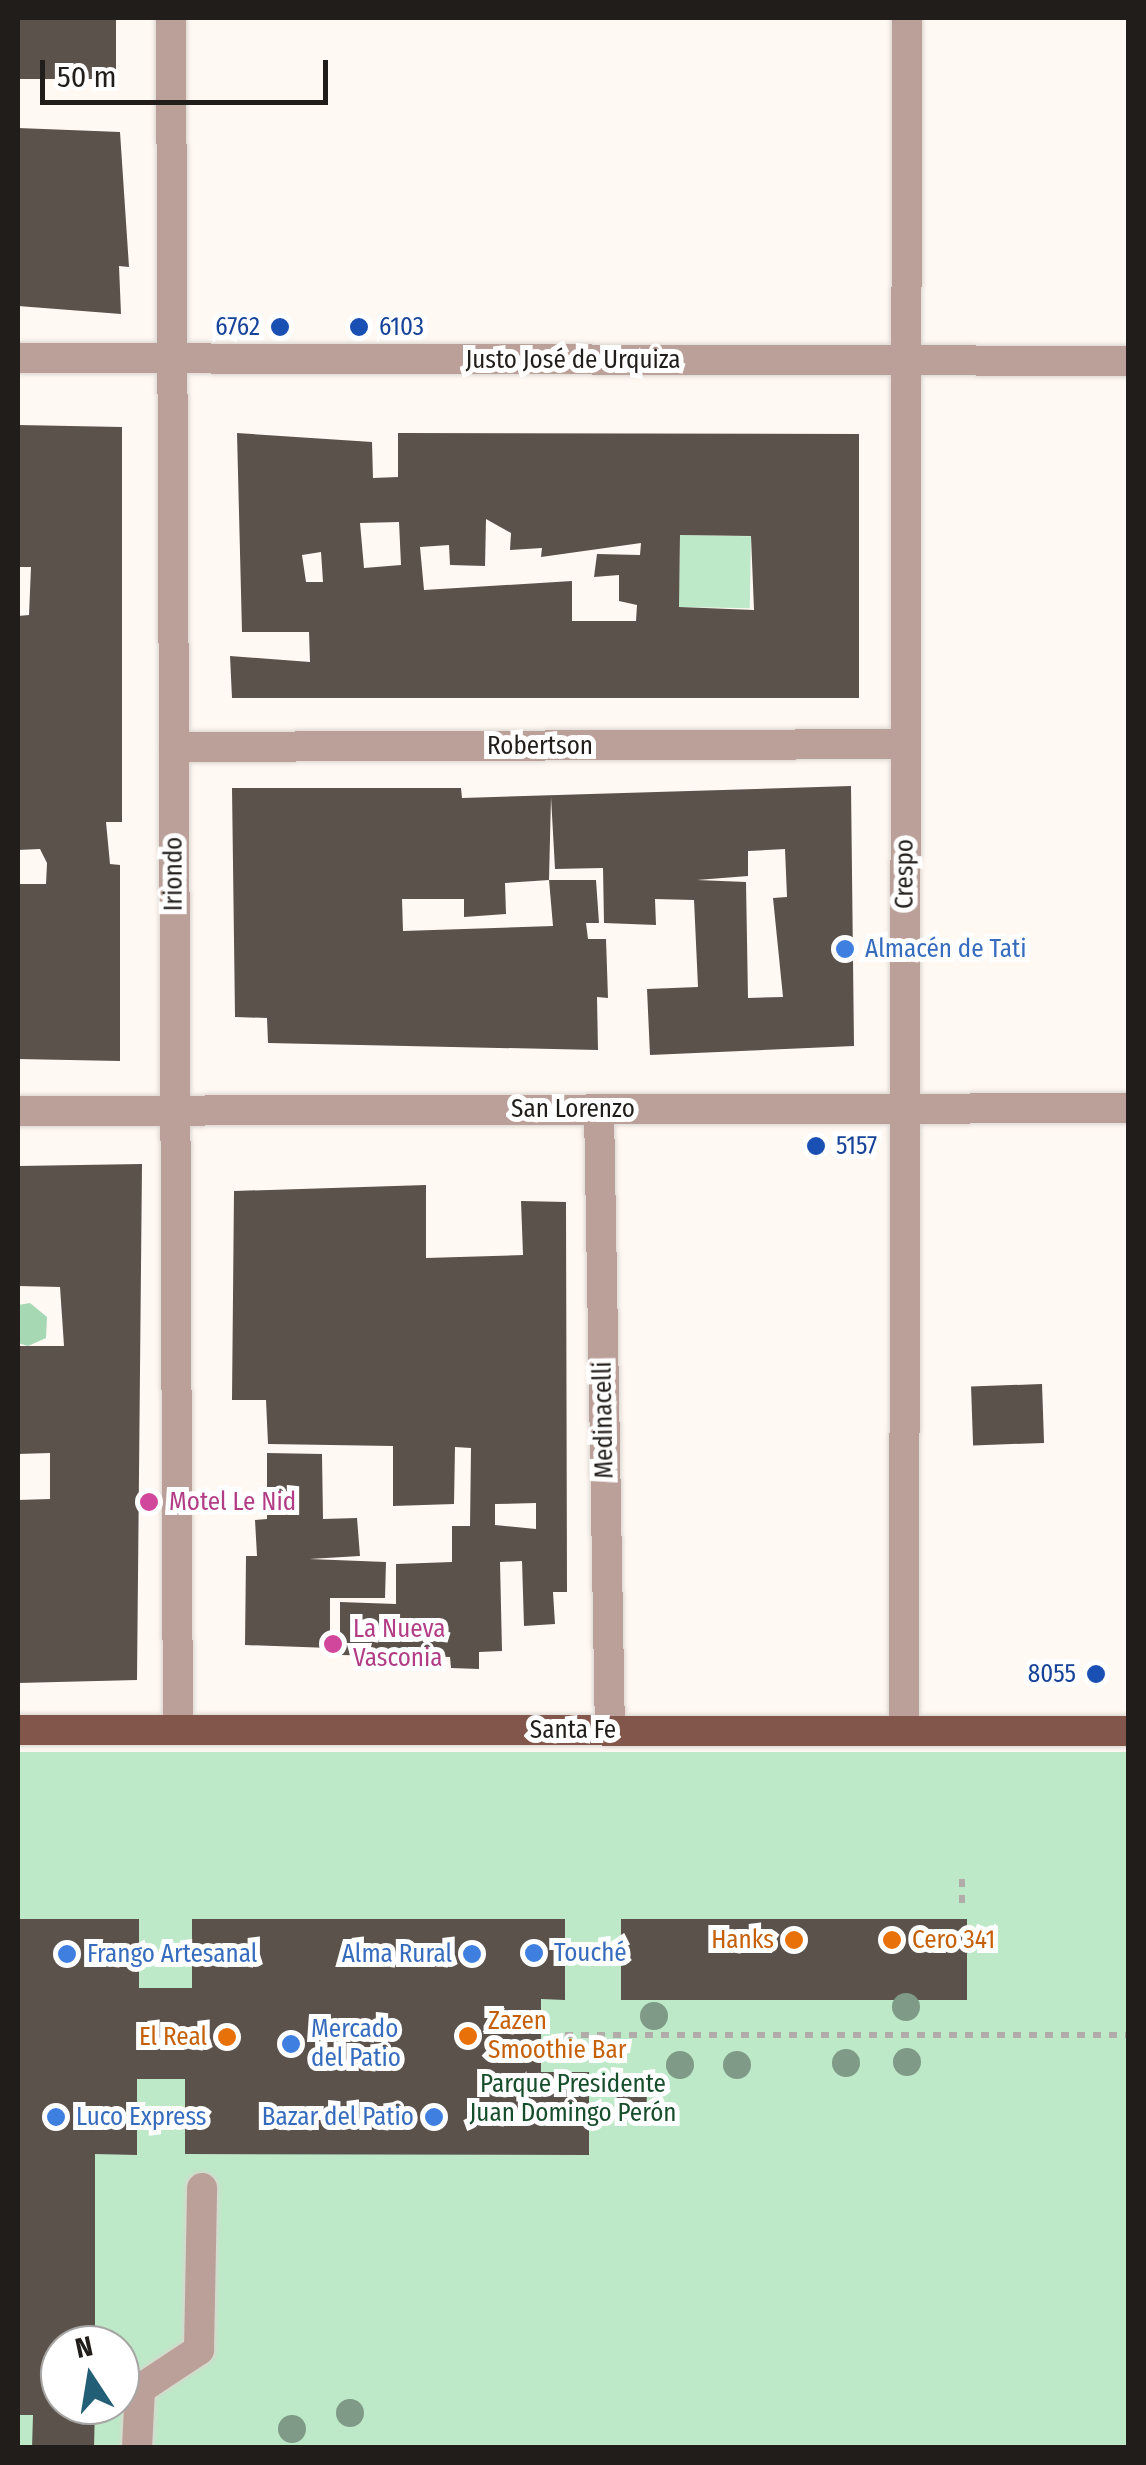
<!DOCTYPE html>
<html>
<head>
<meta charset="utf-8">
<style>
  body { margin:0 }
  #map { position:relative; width:1146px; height:2465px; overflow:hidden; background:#fff8f3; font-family:"Fira Sans Condensed",sans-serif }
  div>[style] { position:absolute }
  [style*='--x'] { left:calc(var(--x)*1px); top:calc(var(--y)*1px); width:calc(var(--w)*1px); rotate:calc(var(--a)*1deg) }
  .green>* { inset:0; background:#bde9c8; transform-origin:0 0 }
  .forest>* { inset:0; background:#a6d8b3 }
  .building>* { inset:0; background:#5c524c; transform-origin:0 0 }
  .path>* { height:6px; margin-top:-3px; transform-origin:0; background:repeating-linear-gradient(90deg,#b2aca8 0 8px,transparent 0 16px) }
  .roads { filter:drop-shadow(0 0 2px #dbd5d0) drop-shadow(0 0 2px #dbd5d0) }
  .minor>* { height:30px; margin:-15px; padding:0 15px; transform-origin:15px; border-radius:15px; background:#baa098 }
  .major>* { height:30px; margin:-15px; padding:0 15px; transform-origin:15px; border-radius:15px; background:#82564a }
  .trees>* { width:28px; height:28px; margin:-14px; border-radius:50%; background:#7f9a86 }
  .dots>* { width:28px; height:28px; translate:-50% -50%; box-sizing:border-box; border:5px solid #fff; border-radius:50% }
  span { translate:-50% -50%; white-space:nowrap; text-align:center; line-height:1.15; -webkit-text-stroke:10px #fff; paint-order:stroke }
  .transit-label { font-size:25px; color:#164399 }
  .right { translate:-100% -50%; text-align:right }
  .left { translate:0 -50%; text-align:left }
  .street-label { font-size:25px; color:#211d1b }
  .shop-label { font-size:25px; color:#366cbe }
  .hotel-label { font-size:25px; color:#b23c85 }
  .food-label { font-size:25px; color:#c56008 }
  .park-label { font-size:25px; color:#164e2c }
  .frame { position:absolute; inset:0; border:20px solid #211d1b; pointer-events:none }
  .north { position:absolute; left:40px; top:2325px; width:100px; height:100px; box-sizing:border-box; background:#fff; border:2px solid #a6a5a4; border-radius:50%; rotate:348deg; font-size:28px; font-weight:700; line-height:40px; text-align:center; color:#211d1b }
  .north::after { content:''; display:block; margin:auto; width:35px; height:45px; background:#225f76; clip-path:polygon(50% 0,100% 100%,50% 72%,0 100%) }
  .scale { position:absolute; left:40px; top:60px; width:288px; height:45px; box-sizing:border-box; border:5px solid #211d1b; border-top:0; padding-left:12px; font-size:30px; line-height:35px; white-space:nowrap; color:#211d1b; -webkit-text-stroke:8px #fff; paint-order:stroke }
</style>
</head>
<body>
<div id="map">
  <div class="green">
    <div style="left:680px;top:535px;width:71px;height:72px;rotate:1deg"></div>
    <div style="clip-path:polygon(evenodd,18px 1752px,1128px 1752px,1128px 2447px,18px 2447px,18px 1752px,60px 2345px,120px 2345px,120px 2405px,60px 2405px,60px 2345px)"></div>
  </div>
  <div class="forest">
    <div style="clip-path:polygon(30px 1303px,47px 1317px,46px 1338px,28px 1346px,18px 1343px,18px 1305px)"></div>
  </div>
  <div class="building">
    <div style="left:18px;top:18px;width:98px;height:61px"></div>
    <div style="clip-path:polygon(18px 128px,120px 132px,129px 267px,119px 266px,121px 314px,18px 306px)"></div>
    <div style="clip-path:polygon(18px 425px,122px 427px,122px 822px,106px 822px,110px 864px,120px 865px,120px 1061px,18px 1059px,18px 884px,46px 884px,47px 863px,40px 849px,18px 850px,18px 616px,29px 615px,31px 567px,18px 567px)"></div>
    <div style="clip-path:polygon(evenodd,237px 433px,372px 442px,373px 478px,398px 477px,398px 433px,859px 434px,859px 698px,232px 698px,230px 656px,310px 662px,309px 632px,242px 632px,237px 433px,486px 519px,511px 533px,510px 550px,542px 548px,541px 557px,641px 543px,640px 555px,597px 554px,594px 577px,619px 575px,619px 601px,637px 605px,636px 621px,572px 621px,572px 581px,424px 590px,420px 547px,449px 545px,450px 565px,485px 566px,486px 519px,237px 433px,399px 522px,401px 565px,364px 568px,360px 523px,399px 522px,237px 433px,680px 535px,751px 536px,754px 610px,679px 607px,680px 535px,237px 433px,321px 552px,323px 582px,306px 582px,302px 555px,321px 552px)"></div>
    <div style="clip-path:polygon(evenodd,851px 786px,854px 1046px,650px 1055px,647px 989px,698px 987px,694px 900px,655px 899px,656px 925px,604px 923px,603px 868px,555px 869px,551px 797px,549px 880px,505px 883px,506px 914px,464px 917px,464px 899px,402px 899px,403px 931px,553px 926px,549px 880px,596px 880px,599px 923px,586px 923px,588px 939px,606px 939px,608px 998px,597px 997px,598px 1050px,268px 1043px,267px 1018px,235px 1017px,232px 788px,461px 788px,462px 798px,851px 786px,785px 849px,787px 897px,773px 898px,783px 997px,748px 998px,746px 882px,697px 880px,748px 876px,748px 851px,785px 849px)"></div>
    <div style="clip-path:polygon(142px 1164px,137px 1680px,18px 1683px,18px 1500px,50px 1499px,50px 1453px,18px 1454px,18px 1346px,64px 1346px,60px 1287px,18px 1286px,18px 1166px)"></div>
    <div style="clip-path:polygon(evenodd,426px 1185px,426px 1258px,523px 1255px,521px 1201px,566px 1202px,567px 1592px,553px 1592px,555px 1624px,524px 1626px,522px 1561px,500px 1562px,502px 1651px,479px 1652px,479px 1669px,451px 1668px,450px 1657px,340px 1655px,340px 1602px,396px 1604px,396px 1564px,452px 1562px,452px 1526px,470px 1526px,471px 1448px,455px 1447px,454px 1504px,393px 1506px,393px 1446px,268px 1444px,266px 1400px,232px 1400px,234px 1191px,426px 1185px,536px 1503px,536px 1529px,495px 1525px,495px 1504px,536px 1503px)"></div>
    <div style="left:1042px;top:1384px;width:59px;height:71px;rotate:88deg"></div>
    <div style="clip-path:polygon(267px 1453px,322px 1454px,323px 1519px,357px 1518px,360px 1556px,309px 1559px,386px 1562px,385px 1598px,330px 1598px,330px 1648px,245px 1645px,246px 1556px,257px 1556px,255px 1520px,267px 1519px)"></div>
    <div style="clip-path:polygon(18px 1919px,139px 1919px,139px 1988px,192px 1988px,192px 1919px,565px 1919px,565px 2000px,541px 1999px,541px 2072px,589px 2072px,589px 2155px,185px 2154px,185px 2079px,137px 2079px,137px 2155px,95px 2154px,95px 2345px,60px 2345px,60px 2405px,95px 2405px,94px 2448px,32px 2448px,33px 2415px,18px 2415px)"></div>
    <div style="left:967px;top:1919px;width:81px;height:346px;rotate:90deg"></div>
    <div style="left:617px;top:2091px;width:30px;height:29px;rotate:2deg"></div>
  </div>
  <div class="path">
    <div style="--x:962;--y:1903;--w:30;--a:-90"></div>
    <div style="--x:565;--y:2035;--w:563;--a:0"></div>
  </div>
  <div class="roads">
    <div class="minor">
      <div style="--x:171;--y:18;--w:1712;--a:89.77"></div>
      <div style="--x:18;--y:358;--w:1110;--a:0.15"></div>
      <div style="--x:174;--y:747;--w:732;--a:-0.23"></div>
      <div style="--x:599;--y:1109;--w:621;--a:88.99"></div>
      <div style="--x:18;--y:1111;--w:1110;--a:-0.15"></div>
      <div style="--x:904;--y:1731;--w:1713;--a:-89.9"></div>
      <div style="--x:137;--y:2448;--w:59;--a:-87.1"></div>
      <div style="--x:140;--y:2389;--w:71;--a:-33.5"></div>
      <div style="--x:199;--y:2350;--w:162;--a:-88.9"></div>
    </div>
    <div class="major">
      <div style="--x:18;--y:1730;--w:1110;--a:0.05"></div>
    </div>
  </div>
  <div class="trees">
    <div style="left:906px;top:2007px"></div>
    <div style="left:654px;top:2016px"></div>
    <div style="left:907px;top:2062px"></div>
    <div style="left:846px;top:2063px"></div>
    <div style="left:680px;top:2065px"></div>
    <div style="left:737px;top:2065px"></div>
    <div style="left:350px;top:2413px"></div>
    <div style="left:292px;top:2429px"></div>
  </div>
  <div class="dots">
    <div style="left:280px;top:327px;background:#1a4fb4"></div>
    <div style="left:359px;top:327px;background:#1a4fb4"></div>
    <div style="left:845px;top:949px;background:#3f7fe0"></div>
    <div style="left:816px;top:1146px;background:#1a4fb4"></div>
    <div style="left:149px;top:1502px;background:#d1479c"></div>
    <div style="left:333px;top:1644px;background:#d1479c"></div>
    <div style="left:1096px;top:1674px;background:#1a4fb4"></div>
    <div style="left:794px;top:1940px;background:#e8710a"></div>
    <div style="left:892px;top:1940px;background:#e8710a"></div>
    <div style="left:534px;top:1953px;background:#3f7fe0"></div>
    <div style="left:67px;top:1954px;background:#3f7fe0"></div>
    <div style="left:472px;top:1954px;background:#3f7fe0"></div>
    <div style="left:468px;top:2036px;background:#e8710a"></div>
    <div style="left:227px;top:2037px;background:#e8710a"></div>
    <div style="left:291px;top:2044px;background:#3f7fe0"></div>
    <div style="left:56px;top:2117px;background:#3f7fe0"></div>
    <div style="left:434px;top:2117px;background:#3f7fe0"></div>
  </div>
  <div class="transit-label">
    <span class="right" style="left:260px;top:327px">6762</span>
    <span class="left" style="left:379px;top:327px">6103</span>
    <span class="left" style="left:836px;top:1146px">5157</span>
    <span class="right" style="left:1076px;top:1674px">8055</span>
  </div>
  <div class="street-label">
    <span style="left:573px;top:360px">Justo José de Urquiza</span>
    <span style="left:540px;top:746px">Robertson</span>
    <span style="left:174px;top:874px;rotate:-90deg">Iriondo</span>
    <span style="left:905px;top:874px;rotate:-90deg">Crespo</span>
    <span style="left:573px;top:1109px">San Lorenzo</span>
    <span style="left:604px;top:1420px;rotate:-91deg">Medinacelli</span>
    <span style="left:573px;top:1730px">Santa Fe</span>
  </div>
  <div class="shop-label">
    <span class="left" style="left:865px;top:949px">Almacén de Tati</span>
    <span class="left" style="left:554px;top:1953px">Touché</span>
    <span class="left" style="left:87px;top:1954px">Frango Artesanal</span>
    <span class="right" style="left:452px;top:1954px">Alma Rural</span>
    <span class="left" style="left:311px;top:2044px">Mercado<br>del Patio</span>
    <span class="left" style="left:76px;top:2117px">Luco Express</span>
    <span class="right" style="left:414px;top:2117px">Bazar del Patio</span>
  </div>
  <div class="hotel-label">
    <span class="left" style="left:169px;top:1502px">Motel Le Nid</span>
    <span class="left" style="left:353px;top:1644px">La Nueva<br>Vasconia</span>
  </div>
  <div class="food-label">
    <span class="right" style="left:774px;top:1940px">Hanks</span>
    <span class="left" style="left:912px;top:1940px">Cero 341</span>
    <span class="left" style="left:488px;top:2036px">Zazen<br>Smoothie Bar</span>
    <span class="right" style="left:207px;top:2037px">El Real</span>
  </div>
  <div class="park-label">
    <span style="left:573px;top:2099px">Parque Presidente<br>Juan Domingo Perón</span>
  </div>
  <div class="frame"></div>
  <div class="north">N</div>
  <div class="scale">50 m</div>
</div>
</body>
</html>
